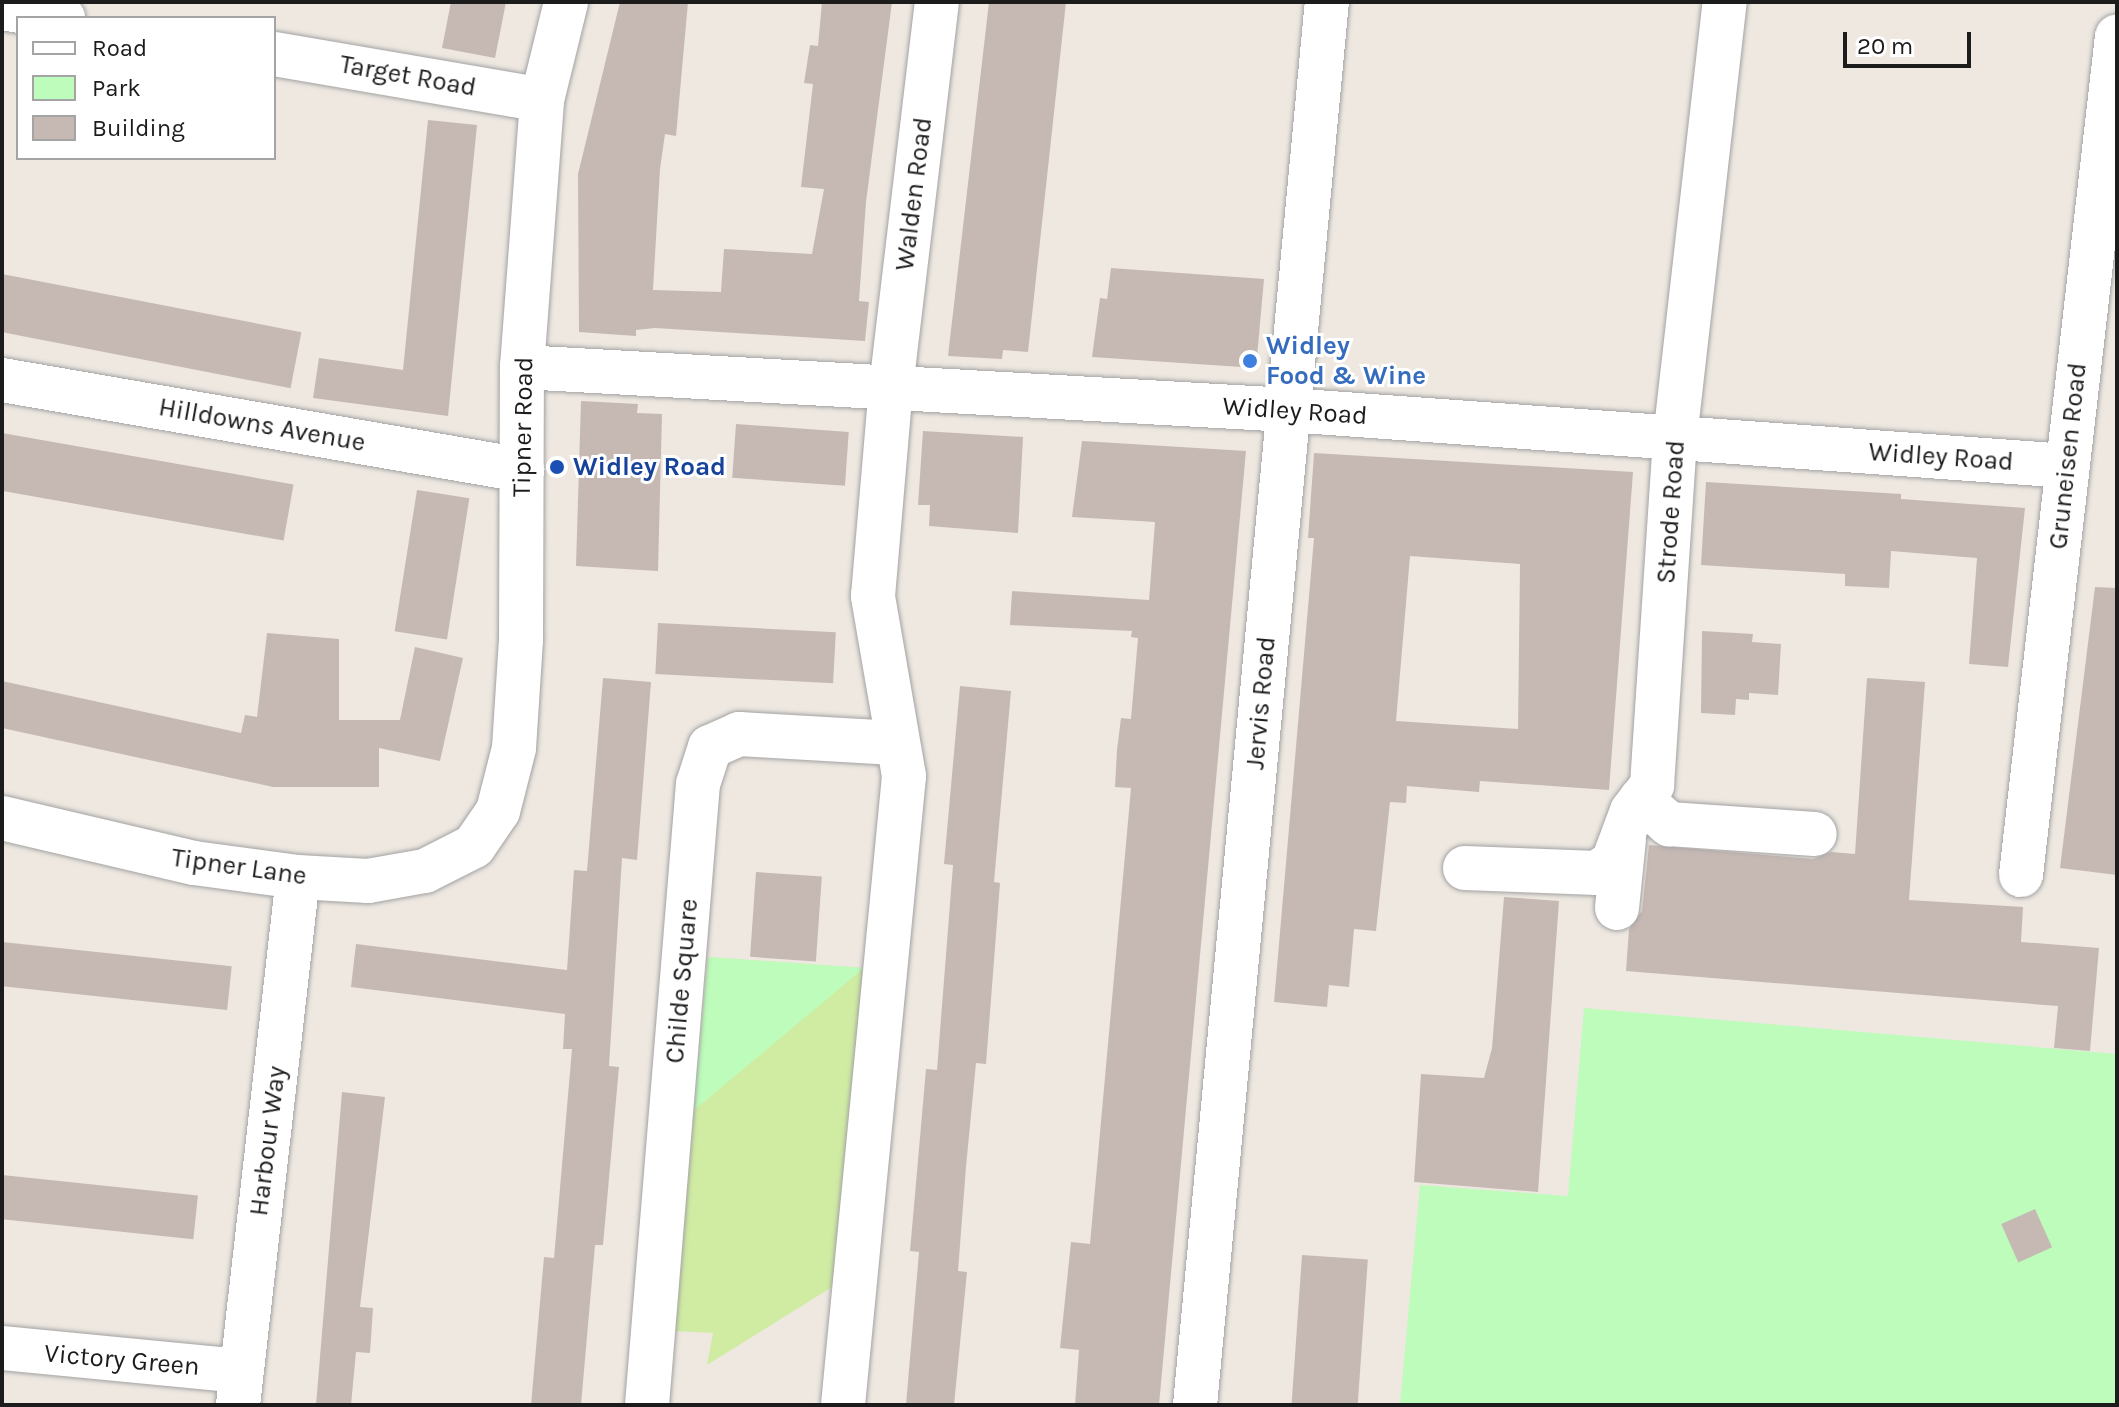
<!DOCTYPE html>
<html>
<head>
<meta charset="utf-8">
<style>
  body { margin:0 }
  #map { position:relative; width:2119px; height:1407px; overflow:hidden; background:#eee8e1; font-family:Karla,sans-serif }
  div>[style] { position:absolute }
  [style*='--x'] { left:calc(var(--x)*1px); top:calc(var(--y)*1px); width:calc(var(--w)*1px); rotate:calc(var(--a)*1deg) }
  .grass>* { inset:0; background:#d0eca3 }
  .park>* { inset:0; background:#bdfcba }
  .building>* { inset:0; background:#c6b9b4; transform-origin:0 0 }
  .roads { filter:drop-shadow(0 0 2px #a3a3a3) drop-shadow(0 0 2px #a3a3a3) }
  .minor>* { height:44px; margin:-22px; padding:0 22px; transform-origin:22px; border-radius:22px; background:#fff }
  .dots>* { width:22px; height:22px; translate:-50% -50%; box-sizing:border-box; border:4px solid #fff; border-radius:50% }
  span { translate:-50% -50%; white-space:nowrap; text-align:center; line-height:1.15; -webkit-text-stroke:6px #fff; paint-order:stroke }
  .street-label { font-size:26px; color:#1c1c1c }
  .shop-label { font-size:26px; color:#366cbe; font-weight:700 }
  .left { translate:0 -50%; text-align:left }
  .transit-label { font-size:26px; color:#164399; font-weight:700 }
  .frame { position:absolute; inset:0; border:4px solid #1c1c1c; pointer-events:none }
  .legend { position:absolute; left:16px; top:16px; width:260px; height:144px; box-sizing:border-box; background:#fff; border:2px solid #a4a4a4; margin:0; padding:10px 14px; list-style:none; font-size:24px; color:#1c1c1c }
  .legend li { display:flex; align-items:center; gap:16px; height:40px }
  .legend b { width:40px; border:2px solid #a4a4a4 }
  .scale { position:absolute; left:1843px; top:32px; width:128px; height:36px; box-sizing:border-box; border:4px solid #1c1c1c; border-top:0; padding-left:10px; font-size:24px; line-height:28px; white-space:nowrap; color:#1c1c1c; -webkit-text-stroke:6px #fff; paint-order:stroke }
</style>
</head>
<body>
<div id="map">
  <div class="grass">
    <div style="clip-path:polygon(708px 957px,864px 968px,837px 1284px,707px 1365px,713px 1333px,673px 1331px)"></div>
  </div>
  <div class="park">
    <div style="clip-path:polygon(708px 957px,864px 968px,693px 1111px)"></div>
    <div style="clip-path:polygon(1584px 1008px,2117px 1054px,2117px 1405px,1400px 1405px,1420px 1185px,1568px 1196px)"></div>
  </div>
  <div class="building">
    <div style="clip-path:polygon(451px 2px,506px 2px,495px 58px,442px 48px)"></div>
    <div style="clip-path:polygon(620px 2px,688px 2px,676px 136px,665px 134px,660px 169px,653px 290px,721px 292px,724px 249px,812px 254px,824px 189px,801px 187px,813px 84px,804px 83px,810px 45px,818px 46px,822px 2px,892px 2px,866px 202px,859px 301px,869px 302px,865px 341px,655px 328px,636px 330px,636px 336px,579px 332px,578px 174px)"></div>
    <div style="clip-path:polygon(989px 2px,1066px 2px,1028px 352px,1003px 350px,1002px 359px,948px 356px)"></div>
    <div style="clip-path:polygon(428px 120px,477px 125px,448px 416px,313px 398px,319px 358px,403px 370px)"></div>
    <div style="clip-path:polygon(1111px 268px,1264px 279px,1256px 368px,1092px 357px,1100px 298px,1107px 299px)"></div>
    <div style="left:2px;top:274px;width:305px;height:57px;rotate:11deg"></div>
    <div style="clip-path:polygon(581px 401px,638px 404px,637px 413px,662px 414px,658px 571px,576px 566px)"></div>
    <div style="left:736px;top:424px;width:113px;height:54px;rotate:4deg"></div>
    <div style="clip-path:polygon(923px 431px,1023px 437px,1018px 533px,929px 526px,930px 505px,918px 505px)"></div>
    <div style="left:2px;top:433px;width:296px;height:57px;rotate:10deg"></div>
    <div style="clip-path:polygon(1082px 441px,1246px 451px,1159px 1405px,1075px 1405px,1079px 1350px,1060px 1348px,1071px 1242px,1090px 1244px,1131px 788px,1115px 787px,1117px 750px,1121px 718px,1131px 719px,1138px 638px,1131px 637px,1132px 631px,1010px 625px,1012px 591px,1149px 600px,1155px 522px,1072px 517px)"></div>
    <div style="clip-path:polygon(evenodd,1314px 453px,1633px 472px,1609px 790px,1480px 781px,1479px 792px,1407px 786px,1406px 803px,1390px 802px,1376px 931px,1354px 929px,1349px 987px,1329px 985px,1327px 1007px,1274px 1002px,1314px 538px,1308px 538px,1314px 453px,1410px 556px,1520px 564px,1518px 729px,1396px 721px,1410px 556px)"></div>
    <div style="clip-path:polygon(1706px 482px,1901px 494px,1901px 499px,2025px 508px,2008px 667px,1969px 664px,1977px 558px,1891px 551px,1889px 588px,1845px 586px,1845px 574px,1701px 565px)"></div>
    <div style="left:417px;top:490px;width:53px;height:143px;rotate:9deg"></div>
    <div style="clip-path:polygon(2095px 587px,2117px 588px,2117px 875px,2060px 868px)"></div>
    <div style="left:658px;top:623px;width:178px;height:51px;rotate:3deg"></div>
    <div style="clip-path:polygon(1702px 631px,1753px 634px,1752px 642px,1781px 644px,1778px 695px,1749px 693px,1749px 700px,1736px 699px,1735px 715px,1701px 713px)"></div>
    <div style="clip-path:polygon(267px 633px,339px 639px,339px 720px,400px 720px,415px 647px,463px 658px,440px 761px,379px 748px,379px 787px,273px 787px,2px 728px,2px 681px,241px 733px,245px 715px,257px 717px)"></div>
    <div style="clip-path:polygon(603px 678px,651px 682px,637px 860px,622px 858px,609px 1066px,619px 1067px,603px 1245px,595px 1245px,581px 1405px,531px 1405px,544px 1257px,554px 1258px,572px 1049px,563px 1049px,565px 1014px,351px 987px,356px 944px,567px 970px,574px 870px,587px 871px)"></div>
    <div style="clip-path:polygon(1867px 678px,1925px 682px,1909px 900px,2023px 907px,2021px 942px,2099px 948px,2090px 1051px,2054px 1048px,2058px 1006px,1626px 971px,1629px 929px,1642px 911px,1649px 845px,1813px 859px,1831px 852px,1855px 854px)"></div>
    <div style="clip-path:polygon(960px 686px,1011px 691px,994px 882px,1000px 883px,986px 1064px,976px 1063px,966px 1167px,958px 1271px,967px 1272px,954px 1405px,906px 1405px,919px 1252px,910px 1251px,926px 1069px,937px 1070px,953px 865px,944px 864px)"></div>
    <div style="left:756px;top:872px;width:66px;height:85px;rotate:4deg"></div>
    <div style="clip-path:polygon(1504px 897px,1559px 901px,1538px 1192px,1414px 1182px,1421px 1074px,1484px 1078px,1492px 1048px)"></div>
    <div style="left:2px;top:942px;width:231px;height:44px;rotate:6deg"></div>
    <div style="clip-path:polygon(342px 1092px,385px 1097px,360px 1307px,373px 1308px,370px 1353px,356px 1352px,351px 1405px,316px 1405px)"></div>
    <div style="left:2px;top:1175px;width:197px;height:44px;rotate:6deg"></div>
    <div style="left:2035px;top:1209px;width:42px;height:37px;rotate:66deg"></div>
    <div style="left:1302px;top:1255px;width:66px;height:151px;rotate:4deg"></div>
  </div>
  <div class="roads">
    <div class="minor">
      <div style="--x:2;--y:8;--w:62;--a:9.3"></div>
      <div style="--x:274;--y:54;--w:272;--a:9.7"></div>
      <div style="--x:522;--y:367;--w:767;--a:3.21"></div>
      <div style="--x:1288;--y:410;--w:781;--a:4.11"></div>
      <div style="--x:2;--y:380;--w:528;--a:9.82"></div>
      <div style="--x:1641;--y:799;--w:38;--a:42"></div>
      <div style="--x:1669;--y:824;--w:146;--a:3.9"></div>
      <div style="--x:2;--y:818;--w:197;--a:13.2"></div>
      <div style="--x:194;--y:863;--w:105;--a:7.7"></div>
      <div style="--x:298;--y:877;--w:70;--a:3.3"></div>
      <div style="--x:368;--y:881;--w:58;--a:-10"></div>
      <div style="--x:425;--y:871;--w:55;--a:-27"></div>
      <div style="--x:474;--y:846;--w:42;--a:-55.6"></div>
      <div style="--x:498;--y:811;--w:65;--a:-75.7"></div>
      <div style="--x:514;--y:748;--w:108;--a:-86.3"></div>
      <div style="--x:521;--y:640;--w:273;--a:-89.8"></div>
      <div style="--x:522;--y:367;--w:268;--a:-85.7"></div>
      <div style="--x:542;--y:100;--w:101;--a:-76.2"></div>
      <div style="--x:1465;--y:868;--w:132;--a:2.2"></div>
      <div style="--x:1597;--y:873;--w:19;--a:-35"></div>
      <div style="--x:1613;--y:862;--w:54;--a:-69.6"></div>
      <div style="--x:1632;--y:811;--w:33;--a:-52"></div>
      <div style="--x:1652;--y:785;--w:348;--a:-86.2"></div>
      <div style="--x:1675;--y:438;--w:439;--a:-83.5"></div>
      <div style="--x:2021;--y:875;--w:844;--a:-83.47"></div>
      <div style="--x:1617;--y:908;--w:69;--a:-84.2"></div>
      <div style="--x:2;--y:1348;--w:240;--a:5.5"></div>
      <div style="--x:238;--y:1405;--w:531;--a:-83.52"></div>
      <div style="--x:647;--y:1405;--w:623;--a:-85.31"></div>
      <div style="--x:698;--y:784;--w:39;--a:-72"></div>
      <div style="--x:710;--y:747;--w:32;--a:-24"></div>
      <div style="--x:739;--y:734;--w:156;--a:3.3"></div>
      <div style="--x:843;--y:1405;--w:632;--a:-84.46"></div>
      <div style="--x:904;--y:776;--w:183;--a:-99.8"></div>
      <div style="--x:873;--y:596;--w:210;--a:-85.1"></div>
      <div style="--x:891;--y:387;--w:388;--a:-83.2"></div>
      <div style="--x:1195;--y:1405;--w:1409;--a:-84.63"></div>
    </div>
  </div>
  <div class="dots">
    <div style="left:1250px;top:361px;background:#3f7fe0"></div>
    <div style="left:557px;top:467px;background:#1a4fb4"></div>
  </div>
  <div class="street-label">
    <span style="left:408px;top:76px;rotate:10deg">Target Road</span>
    <span style="left:914px;top:194px;rotate:-83deg">Walden Road</span>
    <span style="left:1295px;top:411px;rotate:4deg">Widley Road</span>
    <span style="left:262px;top:425px;rotate:10deg">Hilldowns Avenue</span>
    <span style="left:523px;top:427px;rotate:-89deg">Tipner Road</span>
    <span style="left:2068px;top:456px;rotate:-84deg">Gruneisen Road</span>
    <span style="left:1941px;top:457px;rotate:4deg">Widley Road</span>
    <span style="left:1671px;top:512px;rotate:-86deg">Strode Road</span>
    <span style="left:1261px;top:703px;rotate:-85deg">Jervis Road</span>
    <span style="left:239px;top:867px;rotate:8deg">Tipner Lane</span>
    <span style="left:682px;top:981px;rotate:-85deg">Childe Square</span>
    <span style="left:268px;top:1141px;rotate:-83deg">Harbour Way</span>
    <span style="left:122px;top:1360px;rotate:5deg">Victory Green</span>
  </div>
  <div class="shop-label">
    <span class="left" style="left:1266px;top:361px">Widley<br>Food &amp; Wine</span>
  </div>
  <div class="transit-label">
    <span class="left" style="left:573px;top:467px">Widley Road</span>
  </div>
  <div class="frame"></div>
  <ul class="legend">
  <li><b style="height:10px;background:#fff"></b>Road</li>
  <li><b style="height:22px;background:#bdfcba"></b>Park</li>
  <li><b style="height:22px;background:#c6b9b4"></b>Building</li>
  </ul>
  <div class="scale">20 m</div>
</div>
</body>
</html>
